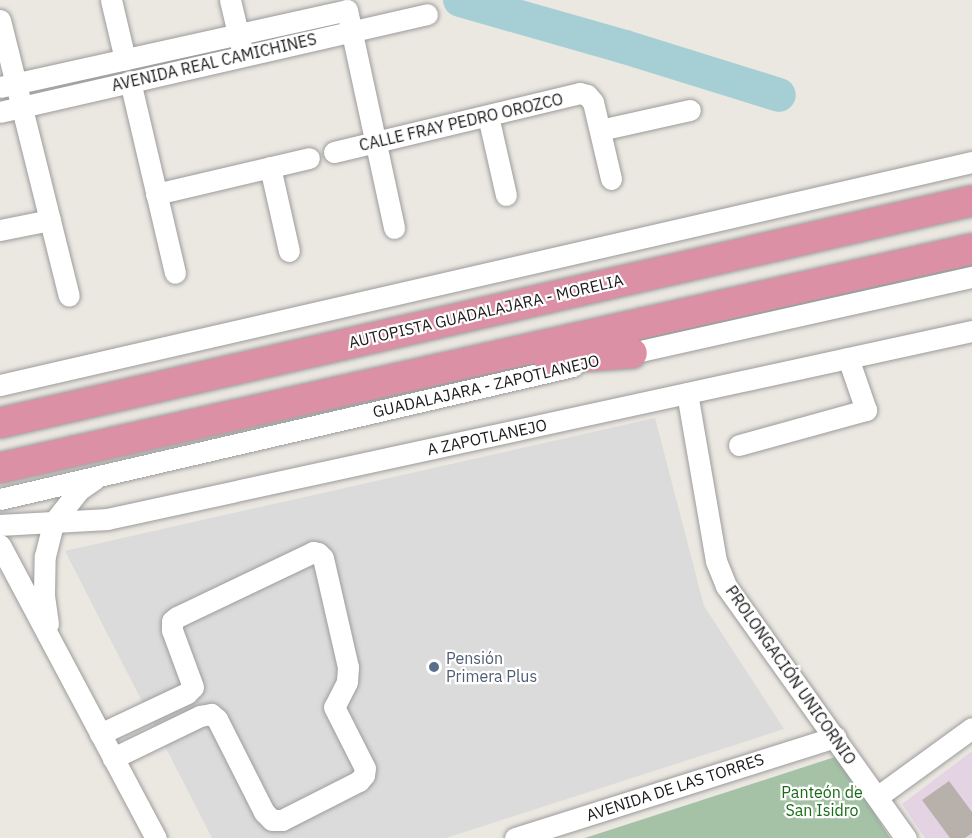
<!DOCTYPE html>
<html>
<head>
<meta charset="utf-8">
<style>
  body { margin:0 }
  #map { position:relative; width:972px; height:838px; overflow:hidden; background:#ebe7e1; font-family:"IBM Plex Sans",sans-serif }
  div>[style] { position:absolute }
  [style*='--x'] { left:calc(var(--x)*1px); top:calc(var(--y)*1px); width:calc(var(--w)*1px); rotate:calc(var(--a)*1deg) }
  .industrial>* { inset:0; background:#e4d4e3 }
  .cemetery>* { inset:0; background:#a5c2a6 }
  .parking>* { inset:0; background:#dbdbdb }
  .river>* { height:34px; margin:-17px; padding:0 17px; transform-origin:17px; border-radius:17px; background:#a6cfd5 }
  .building>* { inset:0; background:#b8b0ab }
  .roads { filter:drop-shadow(0 0 2px #9c9c9c) drop-shadow(0 0 2px #9c9c9c) }
  .minor>* { height:21px; margin:-10.5px; padding:0 10.5px; transform-origin:10.5px; border-radius:10.5px; background:#fff }
  .highway>* { height:30px; margin:-15px; padding:0 15px; transform-origin:15px; border-radius:15px; background:#dc90a6 }
  .dots>* { width:16px; height:16px; translate:-50% -50%; box-sizing:border-box; border:3px solid #fff; border-radius:50% }
  span { translate:-50% -50%; white-space:nowrap; text-align:center; line-height:1.15; -webkit-text-stroke:4.5px #fff; paint-order:stroke }
  .street-label { font-size:16px; color:#1b1b1b }
  .service-label { font-size:16px; color:#4e5e75 }
  .left { translate:0 -50%; text-align:left }
  .park-label { font-size:16px; color:#186c16 }
</style>
</head>
<body>
<div id="map">
  <div class="industrial">
    <div style="clip-path:polygon(972px 751px,972px 838px,925px 838px,902px 804px)"></div>
  </div>
  <div class="cemetery">
    <div style="clip-path:polygon(838px 756px,890px 838px,585px 838px)"></div>
  </div>
  <div class="parking">
    <div style="clip-path:polygon(655px 418px,704px 606px,784px 729px,446px 838px,212px 838px,65px 551px)"></div>
  </div>
  <div class="river">
    <div style="--x:460;--y:0;--w:172;--a:15.9"></div>
    <div style="--x:625;--y:47;--w:161;--a:17.3"></div>
  </div>
  <div class="building">
    <div style="clip-path:polygon(949px 781px,972px 812px,972px 833px,965px 838px,950px 838px,922px 800px)"></div>
  </div>
  <div class="roads">
    <div class="minor">
      <div style="--x:111;--y:0;--w:61;--a:76.7"></div>
      <div style="--x:230;--y:0;--w:47;--a:76.6"></div>
      <div style="--x:0;--y:20;--w:284;--a:76"></div>
      <div style="--x:130;--y:81;--w:197;--a:76.8"></div>
      <div style="--x:0;--y:87;--w:355;--a:-12.5"></div>
      <div style="--x:347;--y:10;--w:223;--a:77.8"></div>
      <div style="--x:0;--y:112;--w:438;--a:-12.9"></div>
      <div style="--x:488;--y:116;--w:81;--a:77.2"></div>
      <div style="--x:600;--y:130;--w:92;--a:-12.5"></div>
      <div style="--x:334;--y:152;--w:253;--a:-13.5"></div>
      <div style="--x:580;--y:93;--w:7;--a:16"></div>
      <div style="--x:587;--y:95;--w:9;--a:49"></div>
      <div style="--x:593;--y:102;--w:79;--a:76.8"></div>
      <div style="--x:270;--y:167;--w:86;--a:77.3"></div>
      <div style="--x:156;--y:194;--w:157;--a:-13.2"></div>
      <div style="--x:0;--y:230;--w:51;--a:-11.3"></div>
      <div style="--x:618;--y:356;--w:363;--a:-12.6"></div>
      <div style="--x:0;--y:385;--w:997;--a:-12.92"></div>
      <div style="--x:687;--y:393;--w:170;--a:80.2"></div>
      <div style="--x:716;--y:561;--w:27;--a:68"></div>
      <div style="--x:726;--y:586;--w:310;--a:54.5"></div>
      <div style="--x:739;--y:445;--w:132;--a:-15.4"></div>
      <div style="--x:866;--y:410;--w:55;--a:-109.1"></div>
      <div style="--x:0;--y:499;--w:588;--a:-13.07"></div>
      <div style="--x:0;--y:525;--w:107;--a:-3.2"></div>
      <div style="--x:107;--y:519;--w:885;--a:-12.26"></div>
      <div style="--x:0;--y:545;--w:332;--a:62"></div>
      <div style="--x:48;--y:624;--w:29;--a:-98"></div>
      <div style="--x:44;--y:595;--w:39;--a:-89"></div>
      <div style="--x:45;--y:556;--w:34;--a:-76"></div>
      <div style="--x:53;--y:523;--w:42;--a:-51.8"></div>
      <div style="--x:79;--y:490;--w:19;--a:-35"></div>
      <div style="--x:100;--y:734;--w:96;--a:-25.2"></div>
      <div style="--x:187;--y:693;--w:8;--a:-45"></div>
      <div style="--x:193;--y:687;--w:61;--a:-110.2"></div>
      <div style="--x:172;--y:630;--w:9;--a:-90"></div>
      <div style="--x:172;--y:621;--w:6;--a:-39"></div>
      <div style="--x:177;--y:617;--w:151;--a:-25.5"></div>
      <div style="--x:313;--y:552;--w:5;--a:11"></div>
      <div style="--x:318;--y:553;--w:7;--a:45"></div>
      <div style="--x:323;--y:558;--w:112;--a:77.1"></div>
      <div style="--x:348;--y:667;--w:15;--a:94"></div>
      <div style="--x:347;--y:682;--w:28;--a:117"></div>
      <div style="--x:334;--y:707;--w:68;--a:63.1"></div>
      <div style="--x:365;--y:768;--w:7;--a:98"></div>
      <div style="--x:364;--y:775;--w:8;--a:130"></div>
      <div style="--x:359;--y:781;--w:86;--a:153.1"></div>
      <div style="--x:282;--y:820;--w:10;--a:180"></div>
      <div style="--x:272;--y:820;--w:11;--a:-135"></div>
      <div style="--x:264;--y:812;--w:104;--a:-116.8"></div>
      <div style="--x:217;--y:719;--w:8;--a:-140"></div>
      <div style="--x:211;--y:714;--w:11;--a:170"></div>
      <div style="--x:200;--y:716;--w:97;--a:154.2"></div>
      <div style="--x:877;--y:797;--w:117;--a:-36"></div>
      <div style="--x:515;--y:838;--w:336;--a:-17.5"></div>
    </div>
    <div class="highway">
      <div style="--x:549;--y:359;--w:83;--a:-4.1"></div>
      <div style="--x:0;--y:423;--w:997;--a:-12.87"></div>
      <div style="--x:0;--y:468;--w:996;--a:-12.7"></div>
    </div>
  </div>
  <div class="dots">
    <div style="left:434px;top:667px;background:#5c6f8a"></div>
  </div>
  <div class="street-label">
    <span style="left:214px;top:62px;rotate:-13deg">AVENIDA REAL CAMICHINES</span>
    <span style="left:461px;top:122px;rotate:-13deg">CALLE FRAY PEDRO OROZCO</span>
    <span style="left:486px;top:311px;rotate:-13deg">AUTOPISTA GUADALAJARA - MORELIA</span>
    <span style="left:486px;top:386px;rotate:-13deg">GUADALAJARA - ZAPOTLANEJO</span>
    <span style="left:487px;top:437px;rotate:-12deg">A ZAPOTLANEJO</span>
    <span style="left:791px;top:675px;rotate:55deg">PROLONGACIÓN UNICORNIO</span>
    <span style="left:675px;top:787px;rotate:-18deg">AVENIDA DE LAS TORRES</span>
  </div>
  <div class="service-label">
    <span class="left" style="left:446px;top:667px">Pensión<br>Primera Plus</span>
  </div>
  <div class="park-label">
    <span style="left:822px;top:801px">Panteón de<br>San Isidro</span>
  </div>
</div>
</body>
</html>
